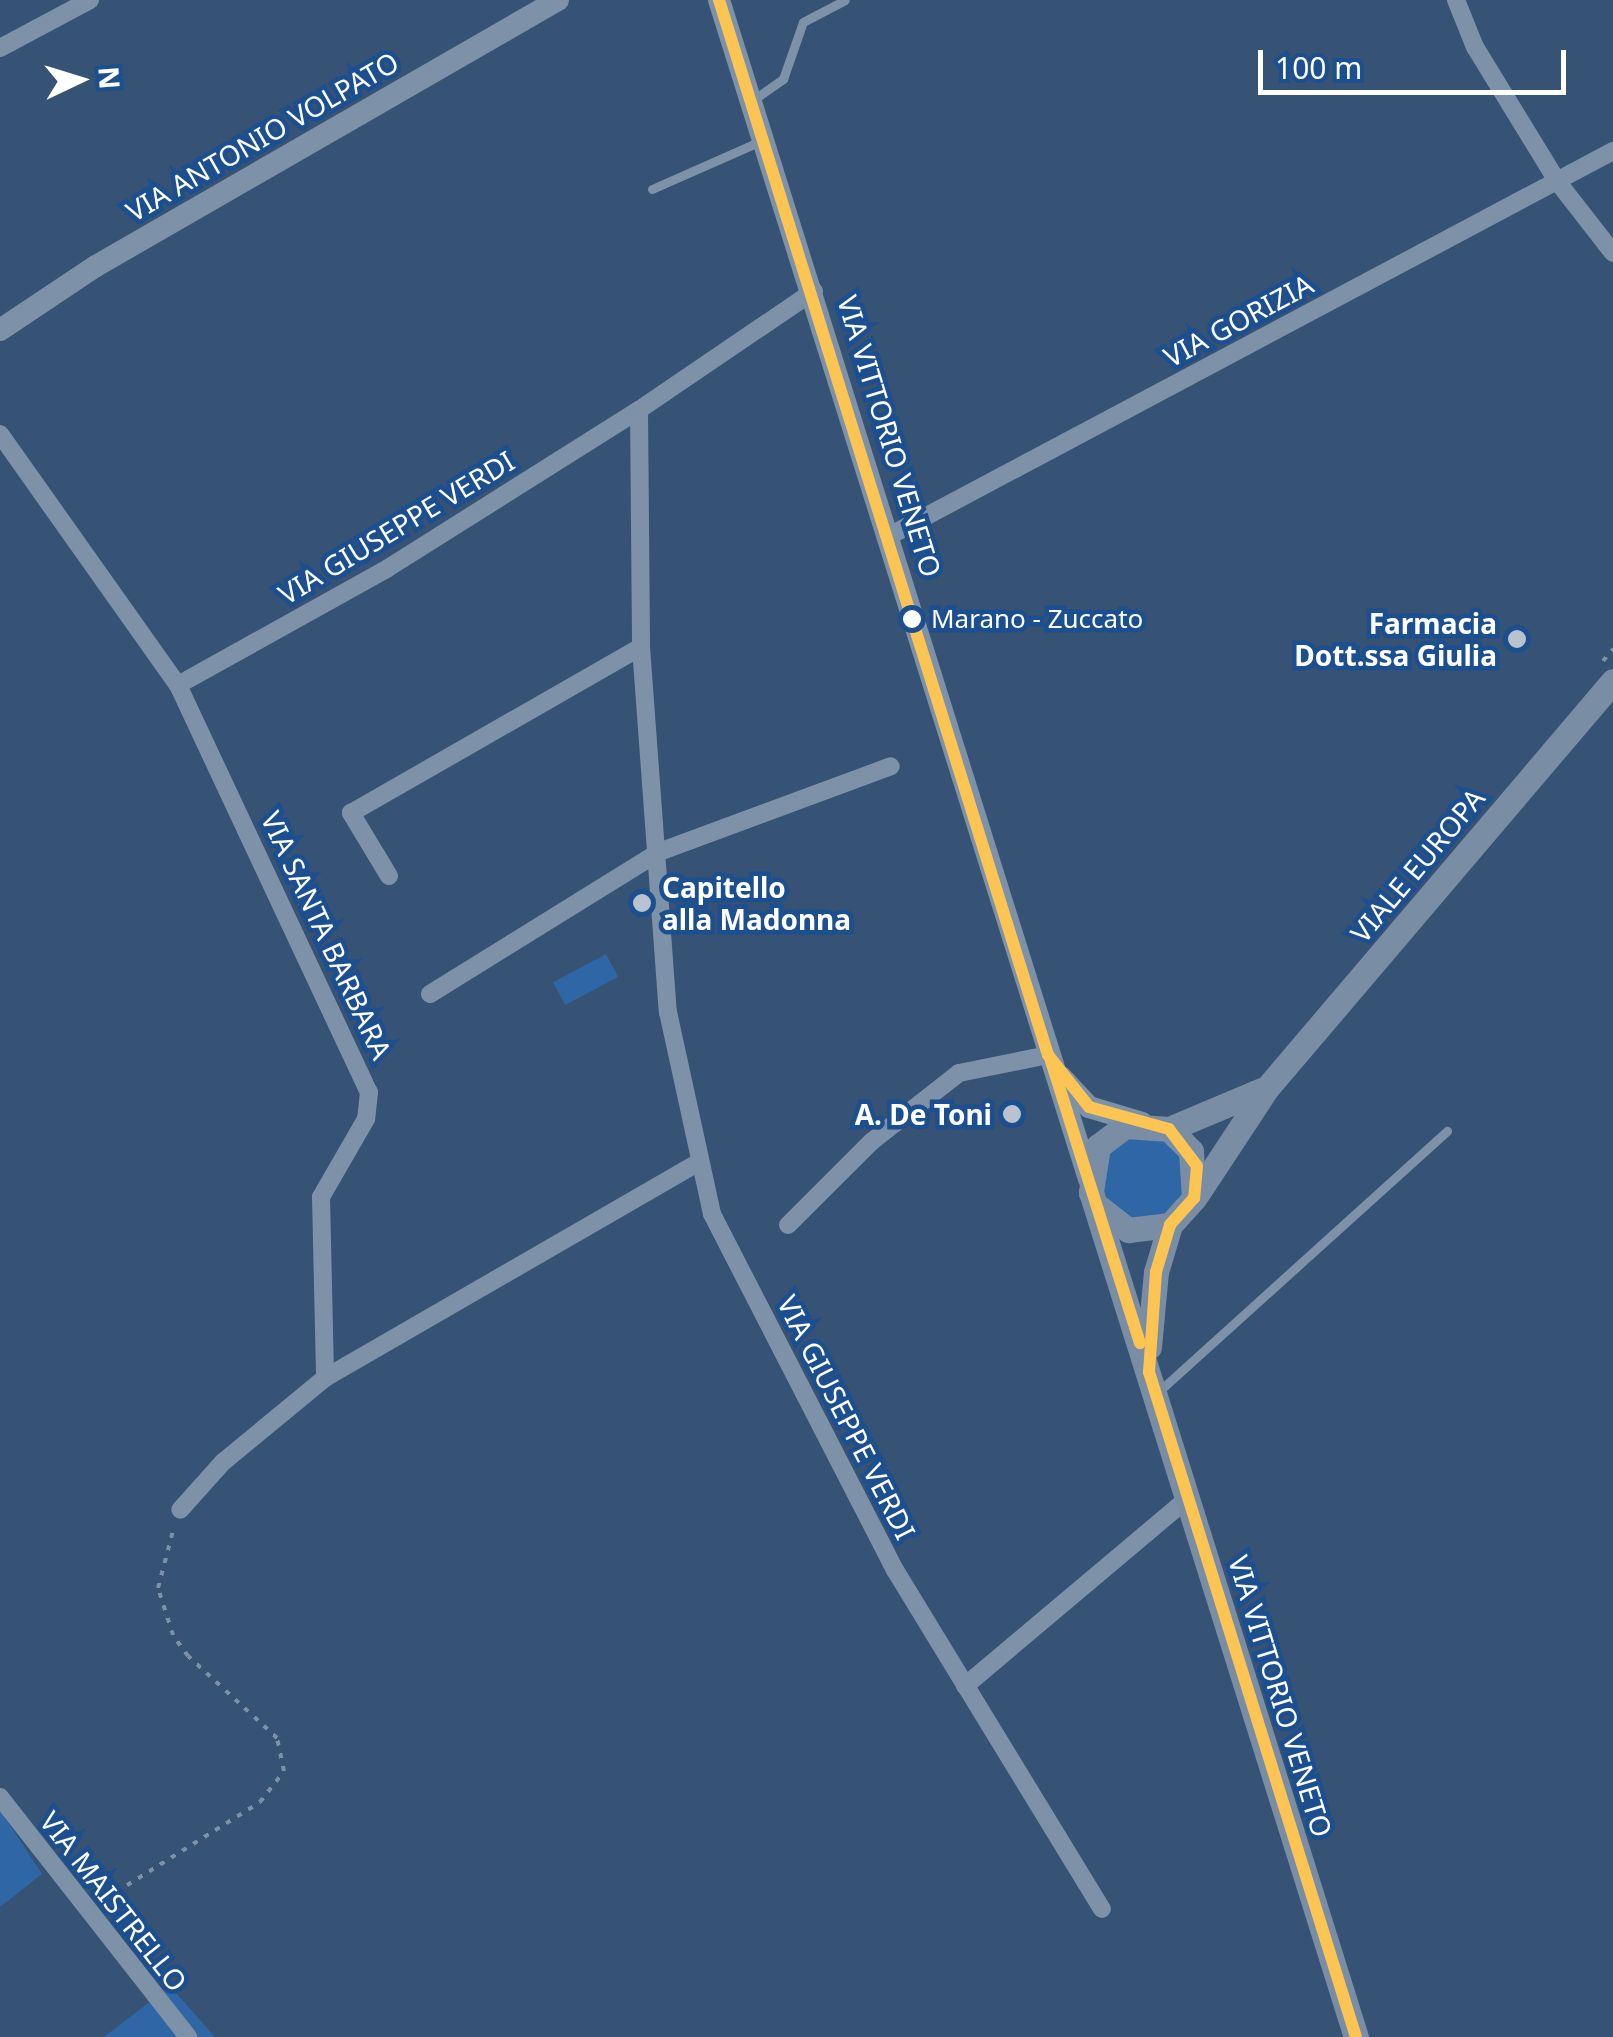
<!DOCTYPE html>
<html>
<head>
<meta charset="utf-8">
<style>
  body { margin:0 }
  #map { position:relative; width:1613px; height:2037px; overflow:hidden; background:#365274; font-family:"Noto Sans",sans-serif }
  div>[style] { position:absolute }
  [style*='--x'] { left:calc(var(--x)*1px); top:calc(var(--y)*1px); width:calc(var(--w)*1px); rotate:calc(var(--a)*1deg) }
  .green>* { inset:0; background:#2f66a5; transform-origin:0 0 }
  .round { border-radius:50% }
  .path>* { height:4px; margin-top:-2px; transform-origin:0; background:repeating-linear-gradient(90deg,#7d92a8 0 5px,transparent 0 13px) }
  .service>* { height:9px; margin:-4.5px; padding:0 4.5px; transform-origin:4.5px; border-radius:4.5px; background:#7d92a8 }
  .minor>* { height:18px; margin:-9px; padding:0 9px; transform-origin:9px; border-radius:9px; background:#7d92a8 }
  .tertiary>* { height:22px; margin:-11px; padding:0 11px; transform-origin:11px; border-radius:11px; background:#7d92a8 }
  .secondary>* { height:25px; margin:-12.5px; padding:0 12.5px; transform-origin:12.5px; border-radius:12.5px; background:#798da4 }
  .bus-1>* { height:12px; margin:-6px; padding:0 6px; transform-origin:6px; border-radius:6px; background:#fcc553 }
  .dots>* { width:28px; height:28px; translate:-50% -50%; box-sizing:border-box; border:5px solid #1b4f8f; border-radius:50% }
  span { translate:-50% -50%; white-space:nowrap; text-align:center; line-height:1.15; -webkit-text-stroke:9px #1b4f8f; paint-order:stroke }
  .bus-label { font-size:26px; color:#fff }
  .left { translate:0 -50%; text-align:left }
  .street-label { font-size:28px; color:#fff }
  .poi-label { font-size:28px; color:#fff; font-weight:700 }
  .right { translate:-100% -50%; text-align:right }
  .north { position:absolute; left:30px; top:30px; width:100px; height:100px; -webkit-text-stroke:8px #1b4f8f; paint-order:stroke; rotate:86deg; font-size:28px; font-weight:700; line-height:40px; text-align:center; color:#fff }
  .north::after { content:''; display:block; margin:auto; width:35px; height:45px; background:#fff; clip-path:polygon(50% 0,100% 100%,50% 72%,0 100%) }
  .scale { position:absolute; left:1258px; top:50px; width:308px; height:45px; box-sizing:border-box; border:5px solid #fff; border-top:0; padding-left:12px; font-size:30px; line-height:35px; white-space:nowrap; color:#fff; -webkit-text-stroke:8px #1b4f8f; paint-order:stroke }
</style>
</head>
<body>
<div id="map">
  <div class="green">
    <div style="left:606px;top:954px;width:26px;height:60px;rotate:62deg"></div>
    <div class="round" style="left:1102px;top:1136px;width:84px;height:84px"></div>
    <div style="clip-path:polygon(0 1810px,42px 1874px,0 1907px)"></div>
    <div style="clip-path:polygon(170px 1986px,215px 2037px,104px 2037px)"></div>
  </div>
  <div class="path">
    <div style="--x:1603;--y:661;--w:16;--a:-50"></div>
    <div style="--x:105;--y:1899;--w:183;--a:-32"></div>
    <div style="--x:260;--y:1802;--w:39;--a:-52"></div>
    <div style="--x:284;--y:1771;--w:34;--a:-102"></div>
    <div style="--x:277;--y:1738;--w:121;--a:-137.3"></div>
    <div style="--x:188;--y:1656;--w:26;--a:-126"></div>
    <div style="--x:173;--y:1635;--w:49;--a:-107.7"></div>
    <div style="--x:158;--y:1588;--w:63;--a:-75.3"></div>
  </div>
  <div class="service">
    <div style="--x:753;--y:100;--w:37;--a:-35"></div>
    <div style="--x:783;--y:79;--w:60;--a:-70.7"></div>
    <div style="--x:803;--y:22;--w:47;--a:-27.6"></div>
    <div style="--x:652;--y:189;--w:121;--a:-23.8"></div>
    <div style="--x:1157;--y:1393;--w:391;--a:-42.1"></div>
  </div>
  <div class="minor">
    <div style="--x:1456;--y:0;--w:51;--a:68"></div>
    <div style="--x:1475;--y:47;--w:157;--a:58.5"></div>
    <div style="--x:1557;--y:181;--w:91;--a:52.1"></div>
    <div style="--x:0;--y:48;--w:102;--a:-28.1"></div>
    <div style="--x:814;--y:291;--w:212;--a:145.8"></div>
    <div style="--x:639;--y:410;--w:237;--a:89.5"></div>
    <div style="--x:641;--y:647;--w:366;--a:85.8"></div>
    <div style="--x:668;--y:1012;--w:207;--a:77.7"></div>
    <div style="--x:712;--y:1214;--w:400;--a:62.8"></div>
    <div style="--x:895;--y:1570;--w:397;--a:58.6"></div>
    <div style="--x:0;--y:434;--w:308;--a:54.7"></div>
    <div style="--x:178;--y:685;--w:450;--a:64.9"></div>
    <div style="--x:369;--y:1092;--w:27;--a:96"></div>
    <div style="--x:366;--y:1119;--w:90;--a:120"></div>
    <div style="--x:321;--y:1197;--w:181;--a:88.7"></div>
    <div style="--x:325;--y:1378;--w:132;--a:140.5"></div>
    <div style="--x:223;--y:1462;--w:64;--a:131.9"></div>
    <div style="--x:889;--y:536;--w:820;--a:-28"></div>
    <div style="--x:178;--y:685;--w:240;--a:-29.1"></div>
    <div style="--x:388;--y:568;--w:297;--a:-32.2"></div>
    <div style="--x:389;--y:876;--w:74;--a:-121.1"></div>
    <div style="--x:351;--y:813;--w:334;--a:-29.8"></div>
    <div style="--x:430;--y:994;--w:269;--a:-31.8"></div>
    <div style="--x:659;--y:852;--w:247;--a:-20.3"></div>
    <div style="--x:788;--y:1225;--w:117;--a:-45"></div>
    <div style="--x:871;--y:1142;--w:112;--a:-38.1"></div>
    <div style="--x:959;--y:1073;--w:91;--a:-11.4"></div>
    <div style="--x:325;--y:1378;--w:428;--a:-30"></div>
    <div style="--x:965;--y:1686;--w:292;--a:-40.1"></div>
    <div style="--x:0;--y:1797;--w:305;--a:51.9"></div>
  </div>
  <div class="tertiary">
    <div style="--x:719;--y:0;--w:1236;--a:72.58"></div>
    <div style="--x:0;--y:330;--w:115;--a:-33.7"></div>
    <div style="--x:96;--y:266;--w:533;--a:-29.93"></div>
    <div style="--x:1061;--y:1077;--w:41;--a:47"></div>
    <div style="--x:1089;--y:1107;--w:55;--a:16.8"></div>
  </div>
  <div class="secondary">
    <div style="--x:1169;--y:1129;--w:101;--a:-22.8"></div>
    <div style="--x:1197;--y:1194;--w:127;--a:-56.6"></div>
    <div style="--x:1267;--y:1088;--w:534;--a:-49.63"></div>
    <div style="--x:1096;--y:1205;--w:41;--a:38"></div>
    <div style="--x:1128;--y:1230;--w:42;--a:-6.8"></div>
    <div style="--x:1170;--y:1225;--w:36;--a:-48"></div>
    <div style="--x:1194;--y:1198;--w:47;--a:-93.7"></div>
    <div style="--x:1191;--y:1151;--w:31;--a:-135"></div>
    <div style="--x:1169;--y:1129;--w:44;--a:-176.1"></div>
    <div style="--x:1125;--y:1126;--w:34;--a:143"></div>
    <div style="--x:1098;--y:1146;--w:47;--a:98.7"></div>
    <div style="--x:1091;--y:1192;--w:886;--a:72.59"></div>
    <div style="--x:1149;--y:1347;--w:75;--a:-84.7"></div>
    <div style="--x:1156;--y:1272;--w:49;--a:-73.4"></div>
  </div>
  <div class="bus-1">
    <div style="--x:719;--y:0;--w:1105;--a:72.68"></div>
    <div style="--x:1048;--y:1055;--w:66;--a:51.7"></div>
    <div style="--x:1089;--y:1107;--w:83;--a:15.4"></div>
    <div style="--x:1169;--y:1129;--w:46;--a:52.9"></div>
    <div style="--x:1197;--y:1166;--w:32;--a:95"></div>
    <div style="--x:1194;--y:1198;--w:36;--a:132"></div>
    <div style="--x:1170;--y:1225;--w:49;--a:106.6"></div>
    <div style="--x:1156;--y:1272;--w:100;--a:94"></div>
    <div style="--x:1149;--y:1372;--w:696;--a:72.71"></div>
    <div style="--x:1051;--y:1061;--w:296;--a:72.5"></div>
  </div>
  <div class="dots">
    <div style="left:912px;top:619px;background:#fff"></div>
    <div style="left:1517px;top:639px;background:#b9c2ce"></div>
    <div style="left:642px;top:903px;background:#b9c2ce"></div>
    <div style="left:1012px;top:1114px;background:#b9c2ce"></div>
  </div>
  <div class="bus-label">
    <span class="left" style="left:931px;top:619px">Marano - Zuccato</span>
  </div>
  <div class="street-label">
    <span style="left:262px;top:136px;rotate:-30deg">VIA ANTONIO VOLPATO</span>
    <span style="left:1238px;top:320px;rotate:-28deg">VIA GORIZIA</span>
    <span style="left:890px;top:436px;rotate:73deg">VIA VITTORIO VENETO</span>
    <span style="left:396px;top:527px;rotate:-31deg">VIA GIUSEPPE VERDI</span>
    <span style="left:1417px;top:865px;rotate:-50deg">VIALE EUROPA</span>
    <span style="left:327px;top:935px;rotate:65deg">VIA SANTA BARBARA</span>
    <span style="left:847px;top:1417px;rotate:63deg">VIA GIUSEPPE VERDI</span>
    <span style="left:1281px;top:1696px;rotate:73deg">VIA VITTORIO VENETO</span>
    <span style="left:114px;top:1901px;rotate:52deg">VIA MAISTRELLO</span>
  </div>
  <div class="poi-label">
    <span class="right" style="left:1497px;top:639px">Farmacia<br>Dott.ssa Giulia</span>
    <span class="left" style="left:662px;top:903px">Capitello<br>alla Madonna</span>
    <span class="right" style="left:992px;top:1114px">A. De Toni</span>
  </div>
  <div class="north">N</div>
  <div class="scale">100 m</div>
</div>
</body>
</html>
